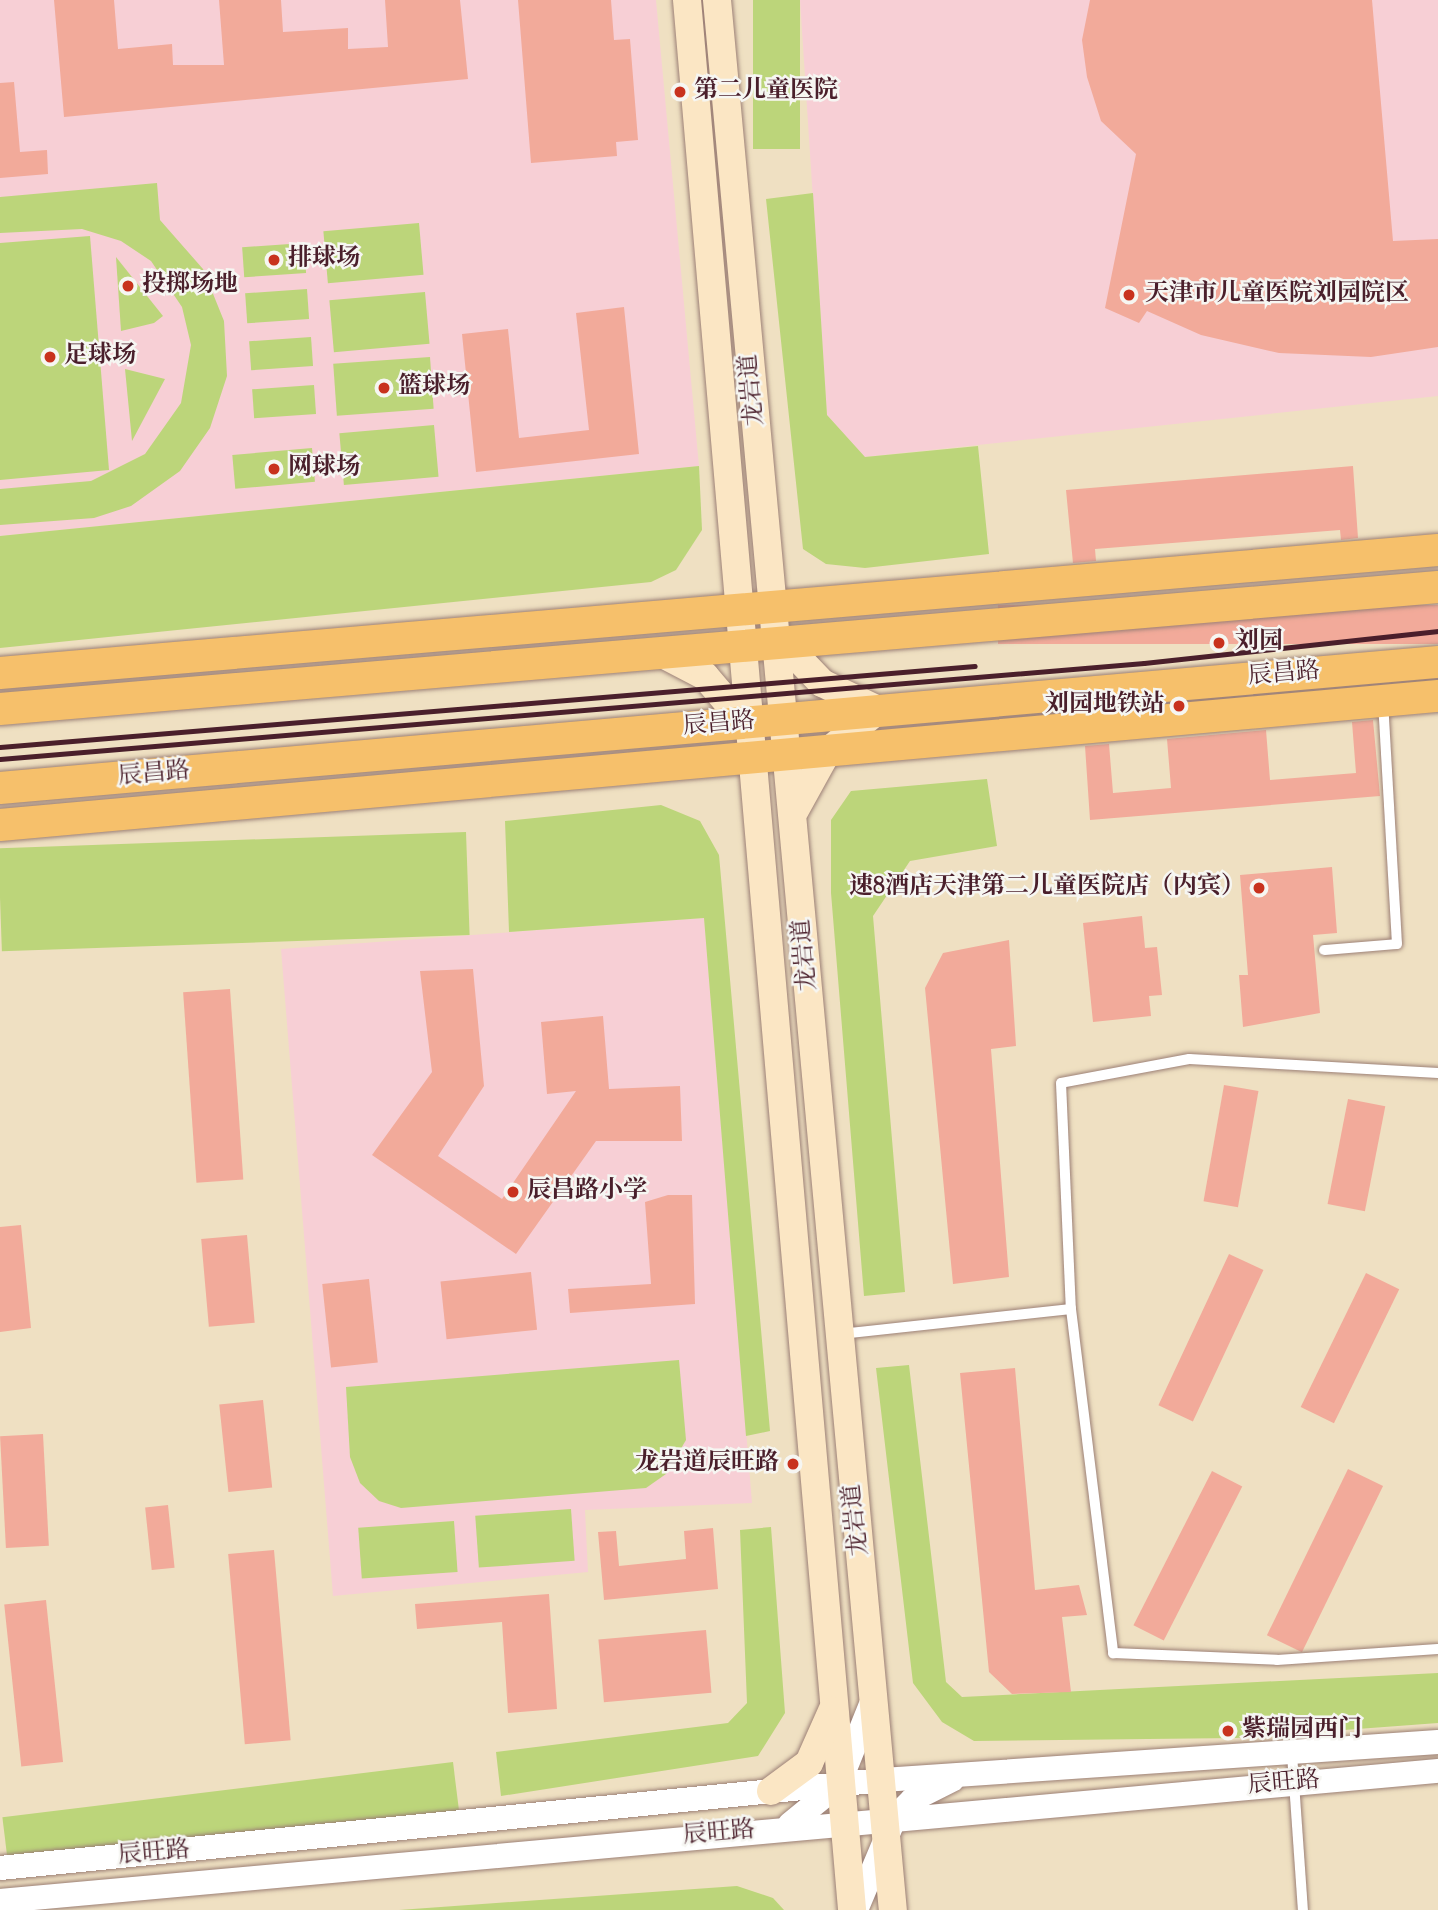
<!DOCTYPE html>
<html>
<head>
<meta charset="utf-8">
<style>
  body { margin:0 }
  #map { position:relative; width:1438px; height:1910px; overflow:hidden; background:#efe0c2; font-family:"Sorts Mill Goudy","Noto Serif SC",serif }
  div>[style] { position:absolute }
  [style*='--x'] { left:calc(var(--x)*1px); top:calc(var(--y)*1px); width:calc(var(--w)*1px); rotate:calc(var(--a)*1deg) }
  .built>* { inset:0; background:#f7cfd5 }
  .green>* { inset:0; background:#bcd57a; transform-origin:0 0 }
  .building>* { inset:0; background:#f2aa9a; transform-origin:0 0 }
  .roads { filter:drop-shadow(0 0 2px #9c8076) drop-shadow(0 0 2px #9c8076) }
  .service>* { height:10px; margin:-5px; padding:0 5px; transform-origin:5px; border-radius:5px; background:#fff }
  .tertiary>* { height:24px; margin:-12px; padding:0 12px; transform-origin:12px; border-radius:12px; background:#fff }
  .secondary>* { height:28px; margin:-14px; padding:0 14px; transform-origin:14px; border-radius:14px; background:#fbe6c4 }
  .primary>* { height:32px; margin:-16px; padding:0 16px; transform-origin:16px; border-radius:16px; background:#f6c06b }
  .rail>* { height:5px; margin:-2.5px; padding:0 2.5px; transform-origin:2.5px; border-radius:2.5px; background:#4a1f2b }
  .dots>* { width:19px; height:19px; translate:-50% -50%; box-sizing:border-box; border:4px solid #f6f6f2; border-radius:50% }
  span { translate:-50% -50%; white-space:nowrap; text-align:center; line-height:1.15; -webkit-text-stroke:5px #f6f6f2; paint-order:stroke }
  .poi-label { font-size:24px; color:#4a1f2b; font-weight:700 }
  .left { translate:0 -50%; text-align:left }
  .right { translate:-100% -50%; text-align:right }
  .street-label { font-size:24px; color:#4a1f2b }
</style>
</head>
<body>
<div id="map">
  <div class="built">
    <div style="clip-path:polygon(0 0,656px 0,699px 466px,0 536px)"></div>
    <div style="clip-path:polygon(800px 0,1438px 0,1438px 396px,864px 457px,827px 415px)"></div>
    <div style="clip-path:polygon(704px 918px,752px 1503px,585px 1510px,588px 1572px,333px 1596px,281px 949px)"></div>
  </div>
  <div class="green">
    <div style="left:753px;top:0;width:47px;height:149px"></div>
    <div style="clip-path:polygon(157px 183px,160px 220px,203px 269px,224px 321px,227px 376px,210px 428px,180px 471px,131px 506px,94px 518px,0 525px,0 489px,91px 481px,145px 454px,181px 403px,191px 345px,182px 307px,151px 261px,121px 241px,82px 229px,0 233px,0 197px)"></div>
    <div style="clip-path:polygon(813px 193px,827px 415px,865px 457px,978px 446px,989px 554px,865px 568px,826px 564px,803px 549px,766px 199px)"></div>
    <div style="left:419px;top:223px;width:52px;height:96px;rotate:85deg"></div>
    <div style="clip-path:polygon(90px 236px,109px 470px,0 480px,0 243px)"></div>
    <div style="left:304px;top:243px;width:30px;height:62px;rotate:86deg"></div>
    <div style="clip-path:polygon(116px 257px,163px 316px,154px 323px,121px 331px)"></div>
    <div style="left:307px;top:289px;width:30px;height:62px;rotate:86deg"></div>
    <div style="left:425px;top:292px;width:52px;height:96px;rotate:85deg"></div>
    <div style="left:311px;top:337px;width:29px;height:62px;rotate:86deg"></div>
    <div style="left:430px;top:357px;width:52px;height:97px;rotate:86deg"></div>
    <div style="clip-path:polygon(125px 369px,165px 379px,132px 441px)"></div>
    <div style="left:314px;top:385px;width:29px;height:62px;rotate:86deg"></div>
    <div style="left:434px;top:425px;width:52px;height:95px;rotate:85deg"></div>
    <div style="left:312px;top:448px;width:34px;height:80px;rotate:85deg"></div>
    <div style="clip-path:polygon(699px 466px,702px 530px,676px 570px,651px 582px,0 648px,0 536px)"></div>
    <div style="clip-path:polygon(987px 779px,997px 846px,910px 861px,873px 916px,905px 1292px,864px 1296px,831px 893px,831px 820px,851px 791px)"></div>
    <div style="clip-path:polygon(661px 805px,700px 821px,719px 855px,770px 1431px,746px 1436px,704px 918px,509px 932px,505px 821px)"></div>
    <div style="left:466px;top:832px;width:103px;height:468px;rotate:88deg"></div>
    <div style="clip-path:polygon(679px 1360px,686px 1440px,666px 1474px,646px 1488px,401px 1508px,379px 1501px,360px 1483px,350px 1457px,346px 1387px)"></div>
    <div style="clip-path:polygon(909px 1365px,946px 1682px,962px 1697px,1438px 1673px,1438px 1723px,1236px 1738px,974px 1741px,942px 1722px,913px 1683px,876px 1368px)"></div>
    <div style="left:571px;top:1509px;width:52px;height:96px;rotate:86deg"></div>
    <div style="left:454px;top:1521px;width:51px;height:96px;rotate:86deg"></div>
    <div style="clip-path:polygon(771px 1527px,785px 1713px,758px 1756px,501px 1796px,496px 1752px,728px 1723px,747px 1703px,740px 1530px)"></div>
    <div style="left:453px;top:1762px;width:51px;height:454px;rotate:83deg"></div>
    <div style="clip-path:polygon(737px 1886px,773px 1898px,784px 1910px,399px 1910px)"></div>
  </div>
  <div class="building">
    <div style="clip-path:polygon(54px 0,114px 0,118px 49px,172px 44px,173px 65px,224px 65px,219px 0,281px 0,283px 32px,348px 28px,348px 49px,388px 47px,385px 0,460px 0,468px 79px,64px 117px)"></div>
    <div style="clip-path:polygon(518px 0,611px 0,614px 40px,630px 39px,638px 140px,616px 142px,617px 156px,531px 163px)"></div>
    <div style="clip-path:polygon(1090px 0,1372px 0,1393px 241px,1438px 239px,1438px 347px,1371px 357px,1279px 353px,1201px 335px,1147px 311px,1139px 323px,1105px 308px,1136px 154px,1101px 121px,1087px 77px,1082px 40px)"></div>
    <div style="clip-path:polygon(14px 82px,20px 152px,47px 150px,48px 174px,0 178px,0 83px)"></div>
    <div style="clip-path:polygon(624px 307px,639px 454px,476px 472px,462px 334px,508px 329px,519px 438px,589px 430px,576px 313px)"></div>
    <div style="clip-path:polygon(1353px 466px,1358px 538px,1341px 540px,1340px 530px,1095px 549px,1096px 561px,1073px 563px,1066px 490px)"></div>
    <div style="left:1438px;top:605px;width:39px;height:440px;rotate:90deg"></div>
    <div style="clip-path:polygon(1373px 720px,1380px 796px,1090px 820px,1085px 746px,1109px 744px,1113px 793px,1171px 788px,1167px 739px,1266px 730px,1270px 780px,1356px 773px,1352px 722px)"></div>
    <div style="clip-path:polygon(1332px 867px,1337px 933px,1313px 935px,1320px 1013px,1243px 1027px,1239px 975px,1248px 975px,1240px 875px)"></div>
    <div style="clip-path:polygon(1142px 916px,1145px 948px,1157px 947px,1162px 995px,1149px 996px,1151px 1016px,1093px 1022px,1083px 923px)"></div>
    <div style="clip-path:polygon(1009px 940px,1016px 1046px,991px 1049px,1009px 1277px,953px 1284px,925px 988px,943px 953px)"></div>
    <div style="clip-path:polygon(473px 969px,484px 1086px,438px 1156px,502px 1199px,576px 1091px,547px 1094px,541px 1022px,603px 1016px,609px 1089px,680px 1086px,682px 1141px,596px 1141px,516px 1254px,372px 1155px,432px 1072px,420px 971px)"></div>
    <div style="left:230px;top:989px;width:191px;height:47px;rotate:86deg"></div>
    <div style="left:1224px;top:1085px;width:35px;height:118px;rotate:10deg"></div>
    <div style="left:1348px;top:1099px;width:38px;height:107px;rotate:11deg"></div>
    <div style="clip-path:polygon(668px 1195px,692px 1195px,695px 1304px,570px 1313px,568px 1289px,651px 1284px,645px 1202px)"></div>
    <div style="clip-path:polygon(21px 1225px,31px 1328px,0 1332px,0 1227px)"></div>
    <div style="left:247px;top:1235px;width:88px;height:46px;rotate:85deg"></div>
    <div style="left:1229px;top:1254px;width:38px;height:167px;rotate:25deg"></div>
    <div style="left:531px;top:1272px;width:58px;height:91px;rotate:84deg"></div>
    <div style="left:1366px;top:1273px;width:37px;height:149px;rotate:26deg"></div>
    <div style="left:369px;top:1279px;width:84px;height:47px;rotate:84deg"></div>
    <div style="clip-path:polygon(1015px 1368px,1035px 1590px,1079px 1585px,1087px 1615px,1062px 1617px,1071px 1692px,1012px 1694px,989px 1672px,960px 1373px)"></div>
    <div style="left:263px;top:1400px;width:88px;height:44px;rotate:84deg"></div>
    <div style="left:43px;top:1434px;width:112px;height:43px;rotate:87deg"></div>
    <div style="left:1348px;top:1469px;width:39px;height:185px;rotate:26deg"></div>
    <div style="left:1212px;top:1471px;width:34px;height:173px;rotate:27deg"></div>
    <div style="left:168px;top:1505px;width:63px;height:23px;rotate:84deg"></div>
    <div style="clip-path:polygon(713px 1528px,718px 1589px,604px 1600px,598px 1532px,616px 1531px,619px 1566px,686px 1559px,684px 1531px)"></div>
    <div style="left:274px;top:1550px;width:191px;height:46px;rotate:85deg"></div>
    <div style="clip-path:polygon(549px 1594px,557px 1709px,508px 1713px,502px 1622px,417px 1629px,415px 1604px)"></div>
    <div style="left:46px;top:1600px;width:163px;height:42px;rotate:84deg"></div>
    <div style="left:706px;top:1630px;width:63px;height:108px;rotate:85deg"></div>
  </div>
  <div class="roads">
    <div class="service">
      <div style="--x:1324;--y:950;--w:73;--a:-4.7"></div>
      <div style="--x:1397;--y:944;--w:241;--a:-93.3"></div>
      <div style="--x:1438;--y:1073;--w:249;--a:-176.8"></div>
      <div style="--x:1189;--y:1059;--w:130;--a:169.4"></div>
      <div style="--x:1061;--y:1083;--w:226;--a:87.5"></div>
      <div style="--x:1071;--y:1309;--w:347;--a:83"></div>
      <div style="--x:1113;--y:1653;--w:164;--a:2.4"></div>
      <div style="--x:1277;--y:1660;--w:161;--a:-3.9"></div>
      <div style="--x:841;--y:1334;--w:231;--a:-6.2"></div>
      <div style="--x:1292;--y:1754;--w:156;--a:86"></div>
    </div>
    <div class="tertiary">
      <div style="--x:790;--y:1824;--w:63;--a:-39.2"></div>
      <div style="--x:839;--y:1784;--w:88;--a:-68.1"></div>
      <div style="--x:0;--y:1868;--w:887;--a:-5.69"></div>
      <div style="--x:883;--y:1780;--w:556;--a:-3.92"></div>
      <div style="--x:0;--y:1901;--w:1444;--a:-5.17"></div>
      <div style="--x:856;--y:1910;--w:101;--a:-67.2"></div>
      <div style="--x:895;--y:1817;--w:24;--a:-45"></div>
      <div style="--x:912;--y:1800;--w:45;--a:-26.6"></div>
    </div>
    <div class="secondary">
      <div style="--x:687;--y:0;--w:1917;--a:85.06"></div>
      <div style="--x:717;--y:0;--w:1918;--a:84.74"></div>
      <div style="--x:774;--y:633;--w:69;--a:46.2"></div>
      <div style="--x:822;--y:683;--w:62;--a:25.7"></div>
      <div style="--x:659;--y:652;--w:52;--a:27.6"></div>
      <div style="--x:705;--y:676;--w:71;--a:49.6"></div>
      <div style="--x:795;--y:810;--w:66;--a:-61.1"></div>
      <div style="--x:827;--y:752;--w:66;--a:-39.5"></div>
      <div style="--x:771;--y:1791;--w:47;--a:-36.4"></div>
      <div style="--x:809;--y:1763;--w:57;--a:-66.1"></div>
    </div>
    <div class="primary">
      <div style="--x:0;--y:673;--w:1443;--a:-4.89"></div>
      <div style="--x:0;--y:709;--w:1443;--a:-4.85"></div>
      <div style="--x:0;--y:788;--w:1444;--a:-5.01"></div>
      <div style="--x:0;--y:825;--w:1444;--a:-5.13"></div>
    </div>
  </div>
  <div class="rail">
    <div style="--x:0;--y:747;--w:978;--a:-4.75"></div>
    <div style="--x:0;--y:759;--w:1148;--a:-4.8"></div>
    <div style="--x:1144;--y:663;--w:296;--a:-6.2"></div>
  </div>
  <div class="dots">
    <div style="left:680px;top:92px;background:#c8321e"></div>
    <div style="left:274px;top:260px;background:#c8321e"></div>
    <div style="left:128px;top:286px;background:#c8321e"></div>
    <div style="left:1129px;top:295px;background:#c8321e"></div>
    <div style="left:50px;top:357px;background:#c8321e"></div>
    <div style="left:384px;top:388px;background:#c8321e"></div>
    <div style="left:274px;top:469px;background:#c8321e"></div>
    <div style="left:1219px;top:643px;background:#c8321e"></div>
    <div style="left:1179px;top:706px;background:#c8321e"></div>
    <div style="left:1259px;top:888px;background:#c8321e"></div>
    <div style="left:513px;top:1192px;background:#c8321e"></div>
    <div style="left:793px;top:1464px;background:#c8321e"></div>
    <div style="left:1228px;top:1731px;background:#c8321e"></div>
  </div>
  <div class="poi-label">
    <span class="left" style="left:694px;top:92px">第二儿童医院</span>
    <span class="left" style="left:288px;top:260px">排球场</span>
    <span class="left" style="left:142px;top:286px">投掷场地</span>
    <span class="left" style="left:1145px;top:295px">天津市儿童医院刘园院区</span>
    <span class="left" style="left:64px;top:357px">足球场</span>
    <span class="left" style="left:398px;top:388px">篮球场</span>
    <span class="left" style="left:288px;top:469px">网球场</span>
    <span class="left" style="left:1235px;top:643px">刘园</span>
    <span class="right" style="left:1165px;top:706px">刘园地铁站</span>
    <span class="right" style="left:1245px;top:888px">速8酒店天津第二儿童医院店（内宾）</span>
    <span class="left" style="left:527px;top:1192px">辰昌路小学</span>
    <span class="right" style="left:779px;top:1464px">龙岩道辰旺路</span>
    <span class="left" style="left:1242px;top:1731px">紫瑞园西门</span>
  </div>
  <div class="street-label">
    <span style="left:753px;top:390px;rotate:-95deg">龙岩道</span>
    <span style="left:1284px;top:675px;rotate:-5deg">辰昌路</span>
    <span style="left:719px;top:725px;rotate:-5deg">辰昌路</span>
    <span style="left:154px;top:775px;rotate:-5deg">辰昌路</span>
    <span style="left:806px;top:955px;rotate:-95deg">龙岩道</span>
    <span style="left:857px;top:1520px;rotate:-96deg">龙岩道</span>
    <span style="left:1284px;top:1784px;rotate:-5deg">辰旺路</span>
    <span style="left:719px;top:1834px;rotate:-5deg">辰旺路</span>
    <span style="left:154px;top:1854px;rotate:-5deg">辰旺路</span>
  </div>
</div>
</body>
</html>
